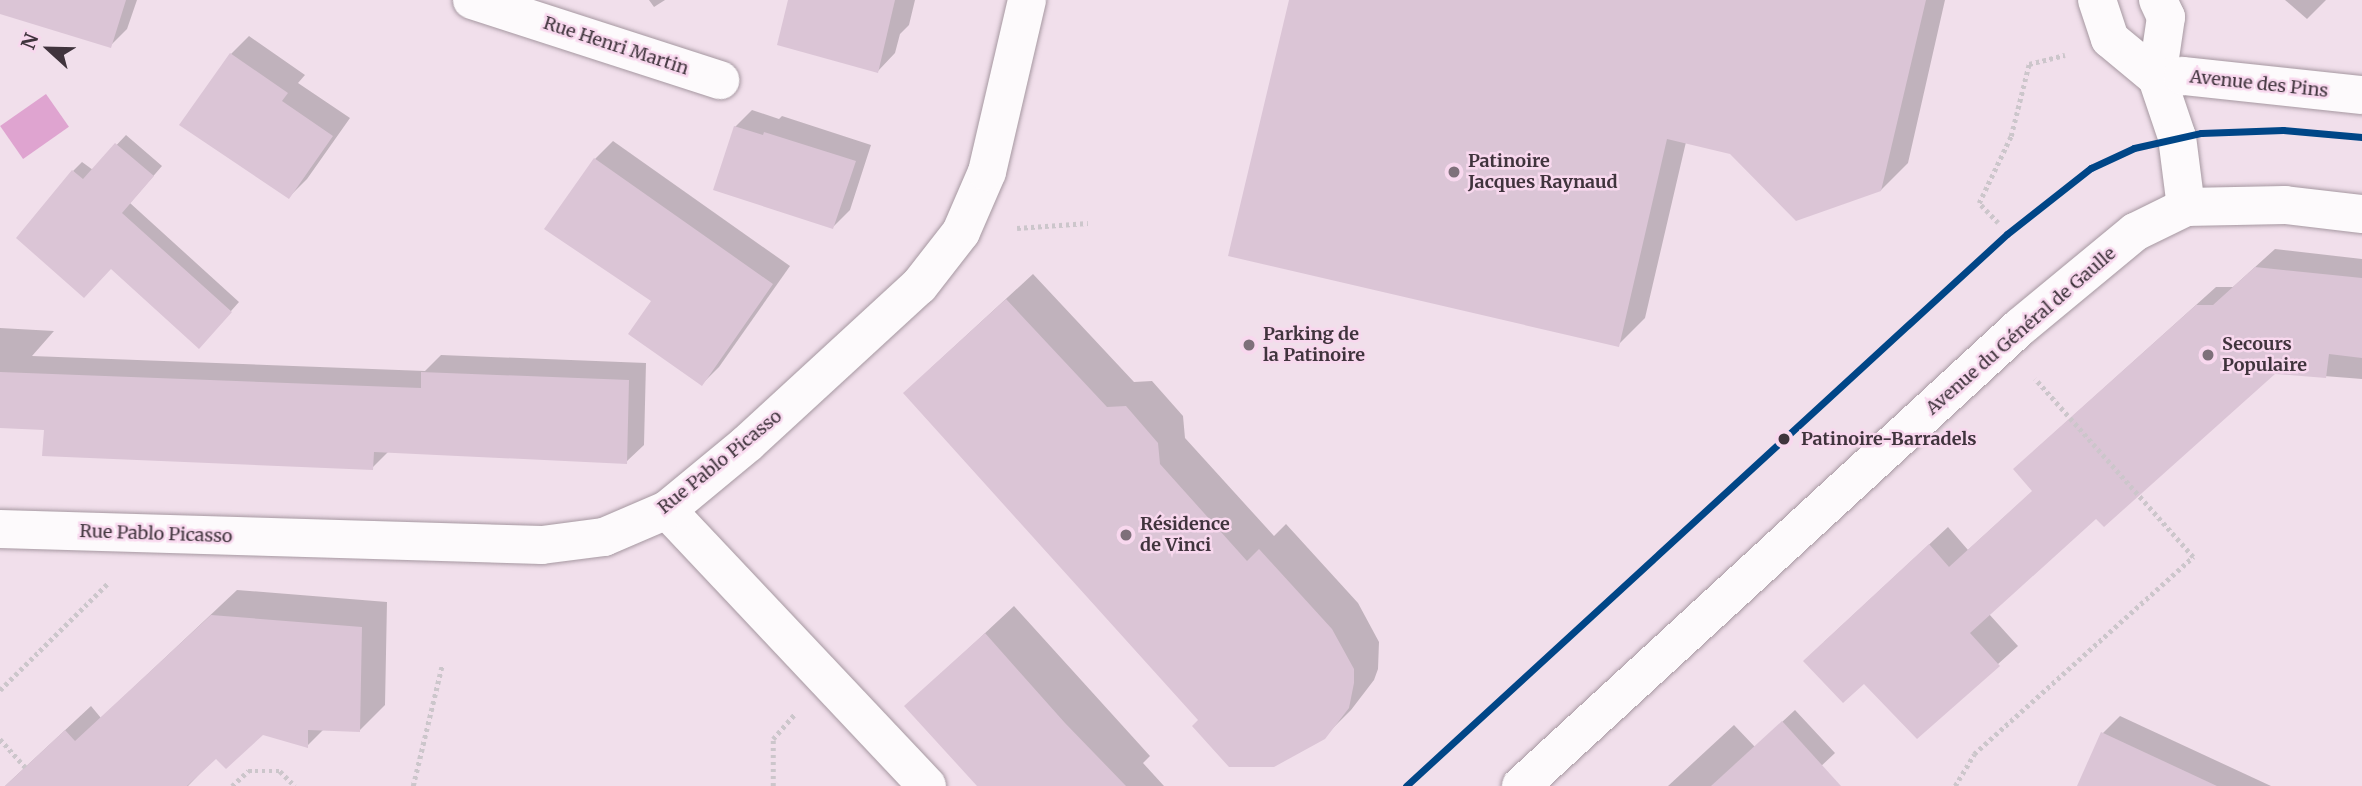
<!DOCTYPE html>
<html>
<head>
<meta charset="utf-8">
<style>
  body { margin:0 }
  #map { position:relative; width:2362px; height:786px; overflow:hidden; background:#f1dfeb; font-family:Merriweather,serif }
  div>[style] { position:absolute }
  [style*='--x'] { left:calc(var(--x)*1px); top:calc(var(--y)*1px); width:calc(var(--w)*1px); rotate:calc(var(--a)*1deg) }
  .water>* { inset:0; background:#dfa4d0; transform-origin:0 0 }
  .shadow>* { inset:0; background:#0003 }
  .building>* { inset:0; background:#dbc5d6 }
  .path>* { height:4.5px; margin-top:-2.25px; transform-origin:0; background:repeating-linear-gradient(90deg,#ccc6cb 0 3.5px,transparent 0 7px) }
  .roads { filter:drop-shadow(0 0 2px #a698a1) drop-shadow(0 0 2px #a698a1) }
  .minor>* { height:38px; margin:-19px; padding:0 19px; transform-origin:19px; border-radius:19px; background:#fdfafc }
  .tram-1>* { height:7px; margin:-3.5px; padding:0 3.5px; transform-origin:3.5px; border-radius:3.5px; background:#004687 }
  .dots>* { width:19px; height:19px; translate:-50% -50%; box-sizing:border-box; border:4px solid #f8d8ee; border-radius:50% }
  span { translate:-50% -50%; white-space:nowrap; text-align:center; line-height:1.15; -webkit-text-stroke:5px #f8d8ee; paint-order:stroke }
  .street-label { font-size:18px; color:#40343d }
  .poi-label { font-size:18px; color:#40343d; font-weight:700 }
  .left { translate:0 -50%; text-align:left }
  .stop-label { font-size:18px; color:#40343d; font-weight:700 }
  .north { position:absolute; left:14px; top:14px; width:70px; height:70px; -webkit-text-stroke:5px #f8d8ee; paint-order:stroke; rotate:292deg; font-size:19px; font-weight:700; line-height:28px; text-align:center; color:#40343d }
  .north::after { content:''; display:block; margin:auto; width:24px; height:32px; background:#40343d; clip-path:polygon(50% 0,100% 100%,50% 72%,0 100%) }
</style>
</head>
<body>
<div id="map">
  <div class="water">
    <div style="left:46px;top:94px;width:40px;height:56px;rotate:55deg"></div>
  </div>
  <div class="shadow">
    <div style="clip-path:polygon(0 0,137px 0,127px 29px,110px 46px,0 10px)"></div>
    <div style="clip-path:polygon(649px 0,665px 0,654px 7px)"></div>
    <div style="clip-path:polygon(791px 0,915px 0,909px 25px,900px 34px,895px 53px,878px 71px)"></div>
    <div style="clip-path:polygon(1290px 0,1945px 0,1908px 163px,1881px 190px,1686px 142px,1645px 318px,1618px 345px)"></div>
    <div style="clip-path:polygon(2285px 0,2326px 0,2307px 19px)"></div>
    <div style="clip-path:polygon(249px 36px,305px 75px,298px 83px,350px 118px,307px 179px,289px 197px,231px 54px)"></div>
    <div style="clip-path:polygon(752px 110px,779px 119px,782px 116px,871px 145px,850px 210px,833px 227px,735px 127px)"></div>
    <div style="clip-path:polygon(126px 135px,162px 166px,130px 203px,239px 302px,208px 337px,73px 171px,82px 162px,93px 170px)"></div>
    <div style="clip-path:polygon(613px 141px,790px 266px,719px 367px,702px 384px,653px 301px,595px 159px)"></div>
    <div style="clip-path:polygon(2275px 249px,2362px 259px,2362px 379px,2274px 372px,2096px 516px,1989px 614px,2018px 646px,1917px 737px,1824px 642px,1948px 527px,1968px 550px,2034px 490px,2034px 451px,2216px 287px,2233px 287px)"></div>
    <div style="clip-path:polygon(1033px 274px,1134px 382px,1152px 381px,1183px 416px,1185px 438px,1274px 536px,1286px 524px,1358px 603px,1379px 642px,1378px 669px,1374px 680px,1351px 710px,1324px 737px,1200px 720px,931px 368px)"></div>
    <div style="clip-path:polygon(0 328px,54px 331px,32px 356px,425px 371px,441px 355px,646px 363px,644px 445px,626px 462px,389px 451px,372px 468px,46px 429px,0 427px)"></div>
    <div style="clip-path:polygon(237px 590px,387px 602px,385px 705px,360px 730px,324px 729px,307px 746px,263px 733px,216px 757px,188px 786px,5px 786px,91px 706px,101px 718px)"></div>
    <div style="clip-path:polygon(1014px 606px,1150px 756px,1143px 763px,1164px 786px,979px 786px,907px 706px)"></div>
    <div style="clip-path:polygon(1795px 710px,1835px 753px,1800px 786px,1668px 786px,1734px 725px,1755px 747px)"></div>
    <div style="clip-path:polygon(2120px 716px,2271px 786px,2079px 786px,2103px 733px)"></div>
  </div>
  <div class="building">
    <div style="clip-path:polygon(0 0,126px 0,111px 48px,0 14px)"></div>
    <div style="clip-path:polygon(788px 0,895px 0,878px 73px,777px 45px)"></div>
    <div style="clip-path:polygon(1289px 0,1926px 0,1881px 191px,1796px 221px,1730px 154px,1667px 139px,1619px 347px,1228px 256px)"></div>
    <div style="clip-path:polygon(230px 53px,288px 93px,282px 101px,333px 136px,289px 199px,179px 125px)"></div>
    <div style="clip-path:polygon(734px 126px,763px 135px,764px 132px,856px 161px,833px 229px,713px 190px)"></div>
    <div style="clip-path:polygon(115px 143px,154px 176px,122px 213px,232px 312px,199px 349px,111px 269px,84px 298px,16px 238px,72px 170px,83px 179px)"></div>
    <div style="clip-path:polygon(594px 158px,773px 284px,702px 386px,628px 334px,651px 301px,544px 229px)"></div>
    <div style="clip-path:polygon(2255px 267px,2362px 278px,2362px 358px,2329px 354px,2326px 378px,2275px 374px,2104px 527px,2096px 519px,1970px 633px,2000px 666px,1917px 739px,1864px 684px,1843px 703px,1803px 661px,1929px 544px,1949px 567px,2032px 491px,2013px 469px,2196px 305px,2213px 305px)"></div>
    <div style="clip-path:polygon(1006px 299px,1107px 407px,1126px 406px,1158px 443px,1160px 464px,1247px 561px,1259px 549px,1332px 629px,1354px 669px,1354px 683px,1349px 708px,1325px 739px,1274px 767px,1229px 767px,1192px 726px,1198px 720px,903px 393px)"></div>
    <div style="clip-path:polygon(0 372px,421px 388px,421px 372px,629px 380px,627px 464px,374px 452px,373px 470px,42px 456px,44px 430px,0 428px)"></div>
    <div style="clip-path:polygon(211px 615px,362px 627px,360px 732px,308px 730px,308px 748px,263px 735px,226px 769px,216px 759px,187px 786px,5px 786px,65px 730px,75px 741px)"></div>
    <div style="clip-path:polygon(985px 633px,1065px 723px,1126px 786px,977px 786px,904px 706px)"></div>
    <div style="clip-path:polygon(1782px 721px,1841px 786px,1711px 786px)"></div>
    <div style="clip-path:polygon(2101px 732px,2217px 786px,2077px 786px)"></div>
  </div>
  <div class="path">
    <div style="--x:1998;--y:223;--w:28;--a:-134"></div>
    <div style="--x:1979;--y:203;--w:74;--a:-64.5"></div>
    <div style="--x:2011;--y:136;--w:74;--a:-76"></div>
    <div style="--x:2029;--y:64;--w:37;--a:-14"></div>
    <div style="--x:1017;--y:228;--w:71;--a:-4"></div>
    <div style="--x:0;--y:690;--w:153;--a:-44.7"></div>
    <div style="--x:0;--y:739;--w:38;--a:48"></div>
    <div style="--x:232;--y:786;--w:22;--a:-43"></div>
    <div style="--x:248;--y:771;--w:32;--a:0"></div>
    <div style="--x:280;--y:771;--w:21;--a:45"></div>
    <div style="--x:413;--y:786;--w:124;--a:-76.5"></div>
    <div style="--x:773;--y:786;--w:47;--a:-90"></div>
    <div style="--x:773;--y:739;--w:32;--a:-49"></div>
    <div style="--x:1955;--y:786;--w:37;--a:-59"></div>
    <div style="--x:1974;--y:754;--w:295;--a:-42"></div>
    <div style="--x:2193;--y:557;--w:238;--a:-131.6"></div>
  </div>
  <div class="roads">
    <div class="minor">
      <div style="--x:472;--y:0;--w:261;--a:17.9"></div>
      <div style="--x:2097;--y:0;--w:41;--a:71.6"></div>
      <div style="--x:2110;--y:39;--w:61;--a:39.7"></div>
      <div style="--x:2158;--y:0;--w:19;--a:65"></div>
      <div style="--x:2166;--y:17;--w:62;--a:98.4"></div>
      <div style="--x:2157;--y:78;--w:62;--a:71.3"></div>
      <div style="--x:2177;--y:137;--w:71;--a:82.7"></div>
      <div style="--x:2157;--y:78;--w:26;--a:-4"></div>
      <div style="--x:2183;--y:76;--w:180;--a:6.1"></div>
      <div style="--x:667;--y:510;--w:379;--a:46.7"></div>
      <div style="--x:0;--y:529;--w:542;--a:1.69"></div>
      <div style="--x:542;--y:545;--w:63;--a:-7.4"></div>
      <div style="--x:604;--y:537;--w:69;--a:-23.2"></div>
      <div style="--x:667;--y:510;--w:105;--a:-39.6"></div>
      <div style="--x:748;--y:443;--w:232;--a:-42.6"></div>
      <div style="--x:919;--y:286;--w:68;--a:-52.1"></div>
      <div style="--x:961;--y:232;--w:65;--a:-66.6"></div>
      <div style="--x:987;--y:172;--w:177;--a:-76.9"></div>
      <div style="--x:1521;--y:786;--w:678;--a:-42.61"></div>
      <div style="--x:2020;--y:327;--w:149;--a:-39.6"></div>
      <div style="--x:2135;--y:232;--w:57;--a:-26.1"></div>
      <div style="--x:2186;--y:207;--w:99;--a:-1.2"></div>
      <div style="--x:2285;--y:205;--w:78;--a:6.7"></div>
    </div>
  </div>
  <div class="tram-1">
    <div style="--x:1406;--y:786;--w:816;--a:-42.57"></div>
    <div style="--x:2007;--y:234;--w:107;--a:-38.2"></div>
    <div style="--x:2091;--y:168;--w:47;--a:-24.9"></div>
    <div style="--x:2134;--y:148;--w:69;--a:-12.6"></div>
    <div style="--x:2201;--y:133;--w:82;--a:-2.1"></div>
    <div style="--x:2283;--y:130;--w:79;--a:5.1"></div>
  </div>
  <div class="dots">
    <div style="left:1454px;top:172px;background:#7e707a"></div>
    <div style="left:1249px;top:345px;background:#7e707a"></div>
    <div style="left:2208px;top:355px;background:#7e707a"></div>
    <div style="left:1784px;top:439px;background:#40343d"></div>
    <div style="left:1126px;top:535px;background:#7e707a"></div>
  </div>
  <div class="street-label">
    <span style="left:616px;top:46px;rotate:18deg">Rue Henri Martin</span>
    <span style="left:2259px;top:84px;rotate:6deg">Avenue des Pins</span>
    <span style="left:2021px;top:331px;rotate:-41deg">Avenue du Général de Gaulle</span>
    <span style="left:720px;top:462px;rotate:-39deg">Rue Pablo Picasso</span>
    <span style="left:156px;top:534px;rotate:2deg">Rue Pablo Picasso</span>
  </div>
  <div class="poi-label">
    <span class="left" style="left:1468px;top:172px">Patinoire<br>Jacques Raynaud</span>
    <span class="left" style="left:1263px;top:345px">Parking de<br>la Patinoire</span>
    <span class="left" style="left:2222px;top:355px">Secours<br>Populaire</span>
    <span class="left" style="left:1140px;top:535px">Résidence<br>de Vinci</span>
  </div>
  <div class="stop-label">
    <span class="left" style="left:1801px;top:439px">Patinoire-Barradels</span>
  </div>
  <div class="north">N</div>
</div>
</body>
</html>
